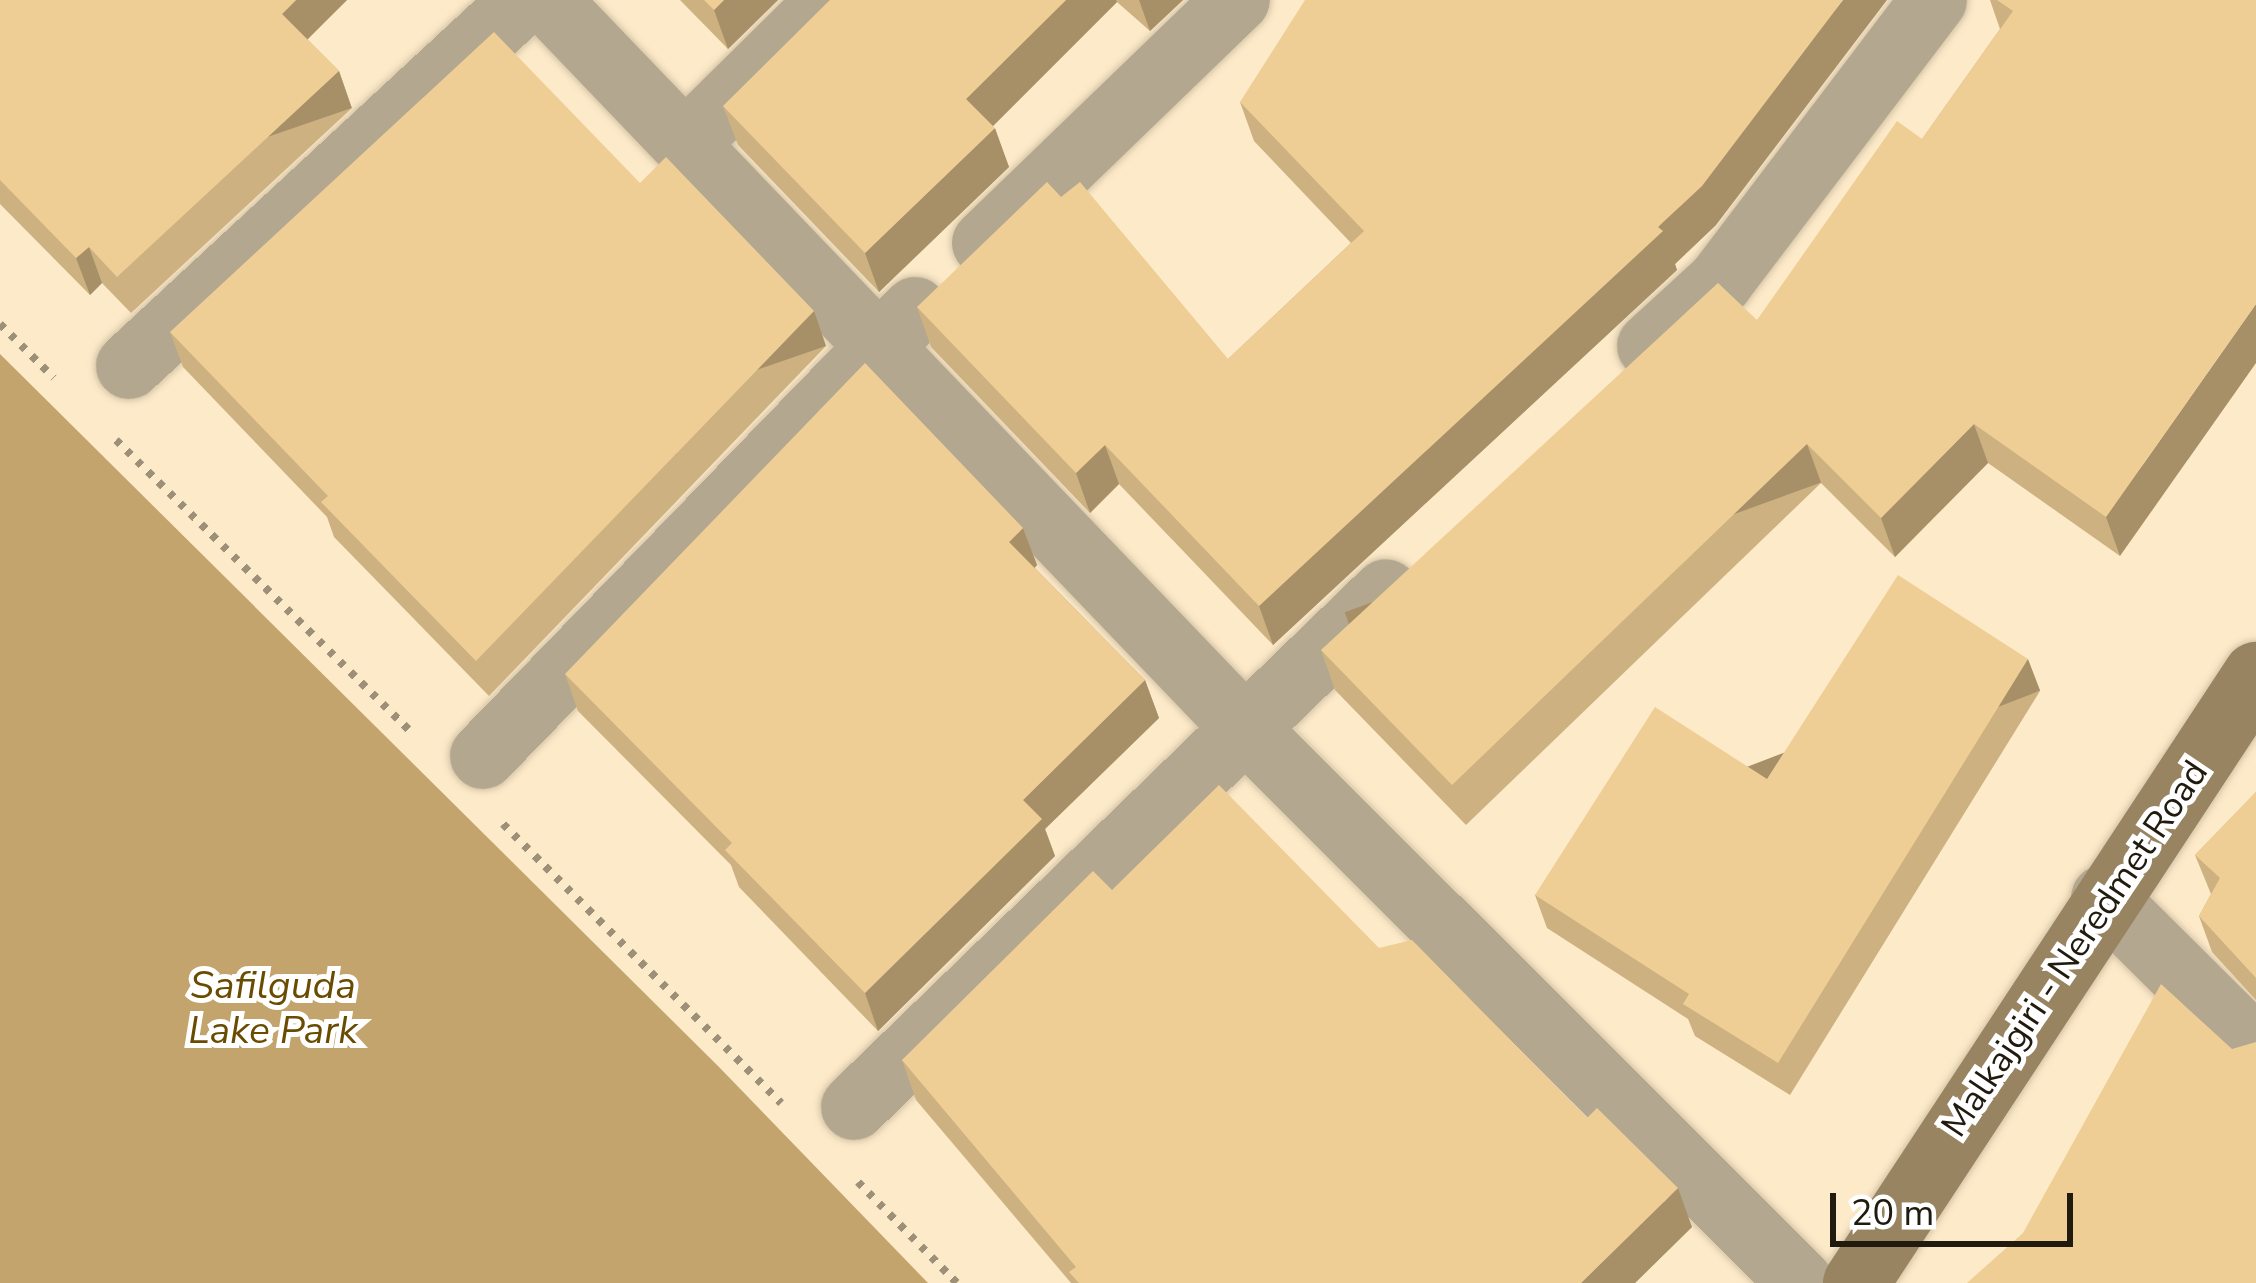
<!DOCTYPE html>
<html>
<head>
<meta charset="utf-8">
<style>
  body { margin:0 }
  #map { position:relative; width:2256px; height:1283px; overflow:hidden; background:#fdeac9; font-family:"Nunito Sans",sans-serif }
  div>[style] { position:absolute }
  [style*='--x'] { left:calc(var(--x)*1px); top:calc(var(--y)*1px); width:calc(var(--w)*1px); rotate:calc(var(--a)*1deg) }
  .water>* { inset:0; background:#c2a46c }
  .path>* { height:8px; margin-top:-4px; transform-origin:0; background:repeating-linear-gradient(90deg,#9d9078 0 6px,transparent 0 15px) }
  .roads { filter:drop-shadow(0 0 3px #d5c5a7) drop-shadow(0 0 3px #d5c5a7) }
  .minor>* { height:66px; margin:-33px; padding:0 33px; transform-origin:33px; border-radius:33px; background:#b4a78f }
  .secondary>* { height:66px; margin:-33px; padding:0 33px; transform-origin:33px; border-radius:33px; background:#988461 }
  .wall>* { inset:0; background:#cdb180 }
  .shaded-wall>* { inset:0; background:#a79068; transform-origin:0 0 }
  .building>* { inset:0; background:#eece95 }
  span { translate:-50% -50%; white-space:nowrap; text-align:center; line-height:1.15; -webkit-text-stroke:10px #fff; paint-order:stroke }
  .street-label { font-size:36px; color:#211a0e }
  .water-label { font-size:39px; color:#6a4c01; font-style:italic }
  .scale { position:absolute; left:1830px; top:1193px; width:243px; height:54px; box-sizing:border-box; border:6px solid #211a0e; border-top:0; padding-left:15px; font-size:36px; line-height:42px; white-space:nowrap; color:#211a0e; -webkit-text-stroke:9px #fff; paint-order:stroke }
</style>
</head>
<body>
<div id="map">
  <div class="water">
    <div style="clip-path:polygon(0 354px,719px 1067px,928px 1283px,0 1283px)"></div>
  </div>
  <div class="path">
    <div style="--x:0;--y:324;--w:76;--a:45"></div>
    <div style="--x:116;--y:440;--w:416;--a:44.7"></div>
    <div style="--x:503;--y:824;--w:394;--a:45.1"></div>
    <div style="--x:858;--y:1182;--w:141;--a:45.6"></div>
  </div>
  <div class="roads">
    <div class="minor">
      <div style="--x:547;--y:0;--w:1004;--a:46.21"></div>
      <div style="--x:1242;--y:725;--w:790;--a:44.95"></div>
      <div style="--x:688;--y:141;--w:201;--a:-44.6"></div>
      <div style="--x:985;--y:243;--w:350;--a:-44"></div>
      <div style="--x:1650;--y:346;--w:95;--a:-42.4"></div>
      <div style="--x:1720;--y:282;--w:354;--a:-52.8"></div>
      <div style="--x:129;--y:366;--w:538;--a:-42.82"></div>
      <div style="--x:483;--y:756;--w:621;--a:-45.91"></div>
      <div style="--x:2104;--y:898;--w:214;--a:44.8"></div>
      <div style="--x:854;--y:1107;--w:740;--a:-44.07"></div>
    </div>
    <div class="secondary">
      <div style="--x:1856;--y:1283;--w:728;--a:-56.66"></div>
    </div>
  </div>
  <div class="wall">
    <div style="clip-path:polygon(0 0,347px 0,307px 39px,339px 71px,352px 108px,131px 313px,102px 283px,90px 295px,0 204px)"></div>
    <div style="clip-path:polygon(680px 0,778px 0,728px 49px)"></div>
    <div style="clip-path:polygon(830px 0,1183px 0,1150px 31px,1117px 2px,993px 126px,1009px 167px,879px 292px,738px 145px,723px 106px)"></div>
    <div style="clip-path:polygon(1990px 0,2256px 0,2120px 556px,1988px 463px,1895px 557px,1821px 483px,1466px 825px,1335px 690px,1321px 650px,1757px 320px,1922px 139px,2000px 29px)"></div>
    <div style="clip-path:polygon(1240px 102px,1716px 225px,1675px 264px,1677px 270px,1273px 645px,1119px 484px,1090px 513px,931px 347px,917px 307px,1228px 359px,1351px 243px,1254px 141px)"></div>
    <div style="clip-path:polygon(640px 183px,826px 346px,489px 696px,334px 537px,327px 517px,183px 367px,170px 332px)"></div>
    <div style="clip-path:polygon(1023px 528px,1037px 565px,1035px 568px,1145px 680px,1159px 718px,1045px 829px,1055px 856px,878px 1031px,739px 887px,731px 865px,578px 711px,565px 674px)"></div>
    <div style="clip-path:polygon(2040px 691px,1790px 1095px,1695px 1036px,1688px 1019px,1547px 928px,1535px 895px,1767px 779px)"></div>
    <div style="clip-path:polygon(2256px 792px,2256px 1000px,2212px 952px,2199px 916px,2211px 894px,2195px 855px)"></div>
    <div style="clip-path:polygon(1112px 890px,1379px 948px,1692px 1227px,1635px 1283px,1071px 1283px,916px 1100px,902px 1060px)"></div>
  </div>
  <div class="shaded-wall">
    <div style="clip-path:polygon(296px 0,347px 0,296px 51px,282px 14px)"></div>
    <div style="clip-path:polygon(724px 0,778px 0,728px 49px,714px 10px)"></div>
    <div style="clip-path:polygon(1066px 0,1116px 0,1117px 2px,981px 138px,966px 99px)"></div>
    <div style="clip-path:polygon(1139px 0,1183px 0,1150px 31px)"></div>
    <div style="clip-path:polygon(1843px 0,1887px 0,1716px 225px,1675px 264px,1677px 270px,1273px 645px,1259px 606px,1658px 227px)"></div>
    <div style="left:339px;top:71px;width:39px;height:303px;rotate:71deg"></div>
    <div style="clip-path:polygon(995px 128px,1009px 167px,879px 292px,865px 253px)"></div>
    <div style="clip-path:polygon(89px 247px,102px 283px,90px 295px,76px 258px)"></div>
    <div style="clip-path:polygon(2256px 304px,2256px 363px,2120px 556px,2106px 517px)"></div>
    <div style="left:814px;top:311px;width:37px;height:487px;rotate:71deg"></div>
    <div style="clip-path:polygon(1974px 424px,1988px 463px,1895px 557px,1881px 518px)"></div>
    <div style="left:1807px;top:444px;width:41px;height:492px;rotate:70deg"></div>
    <div style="clip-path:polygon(1105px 445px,1119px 484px,1090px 513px,1076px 473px)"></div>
    <div style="clip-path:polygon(1023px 528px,1037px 565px,1023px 579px,1009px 542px)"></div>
    <div style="left:2028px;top:659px;width:34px;height:475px;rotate:69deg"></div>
    <div style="clip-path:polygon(1145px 680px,1159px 718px,1045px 829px,1055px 856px,878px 1031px,865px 993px,1023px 800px)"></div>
    <div style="clip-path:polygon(1678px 1188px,1692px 1227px,1635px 1283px,1581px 1283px)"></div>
  </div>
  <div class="building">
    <div style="clip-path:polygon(0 0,296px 0,282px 14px,339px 71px,117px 277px,89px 247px,76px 258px,0 180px)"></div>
    <div style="clip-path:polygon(704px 0,724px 0,714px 10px)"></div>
    <div style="clip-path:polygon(830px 0,1066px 0,966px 99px,995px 128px,865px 253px,723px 106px)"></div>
    <div style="clip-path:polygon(1305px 0,1843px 0,1702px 186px,1658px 227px,1663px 231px,1259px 606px,1105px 445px,1076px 473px,917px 307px,1047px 182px,1061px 197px,1080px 182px,1228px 359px,1364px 231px,1240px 102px)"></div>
    <div style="clip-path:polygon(1997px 0,2256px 0,2256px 304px,2106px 517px,1974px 424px,1881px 518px,1807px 444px,1452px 785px,1321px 650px,1718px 283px,1757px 320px,1897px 121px,1922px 139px,2013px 11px)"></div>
    <div style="clip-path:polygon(494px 32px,640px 183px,666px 157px,814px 311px,476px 661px,321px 502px,328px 496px,170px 332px)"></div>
    <div style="clip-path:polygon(865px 363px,1023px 528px,1009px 542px,1145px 680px,1023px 800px,1042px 819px,865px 993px,725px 850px,732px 843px,565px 674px)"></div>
    <div style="clip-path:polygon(1898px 575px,2028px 659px,1778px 1063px,1683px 1004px,1689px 994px,1535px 895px,1655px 707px,1767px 779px)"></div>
    <div style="clip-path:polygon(1219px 785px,1379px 948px,1412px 940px,1587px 1118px,1597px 1108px,1678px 1188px,1581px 1283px,1079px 1283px,1069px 1272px,1076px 1267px,902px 1060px,1093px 871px,1112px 890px)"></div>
    <div style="clip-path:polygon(2256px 792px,2256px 978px,2199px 916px,2220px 878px,2195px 855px)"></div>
    <div style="clip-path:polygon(2161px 984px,2232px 1049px,2256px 1042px,2256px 1283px,1967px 1283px,2023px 1233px)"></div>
  </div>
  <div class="street-label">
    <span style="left:2075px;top:949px;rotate:-56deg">Malkajgiri - Neredmet Road</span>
  </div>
  <div class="water-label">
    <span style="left:273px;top:1009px">Safilguda<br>Lake Park</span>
  </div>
  <div class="scale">20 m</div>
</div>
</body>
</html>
